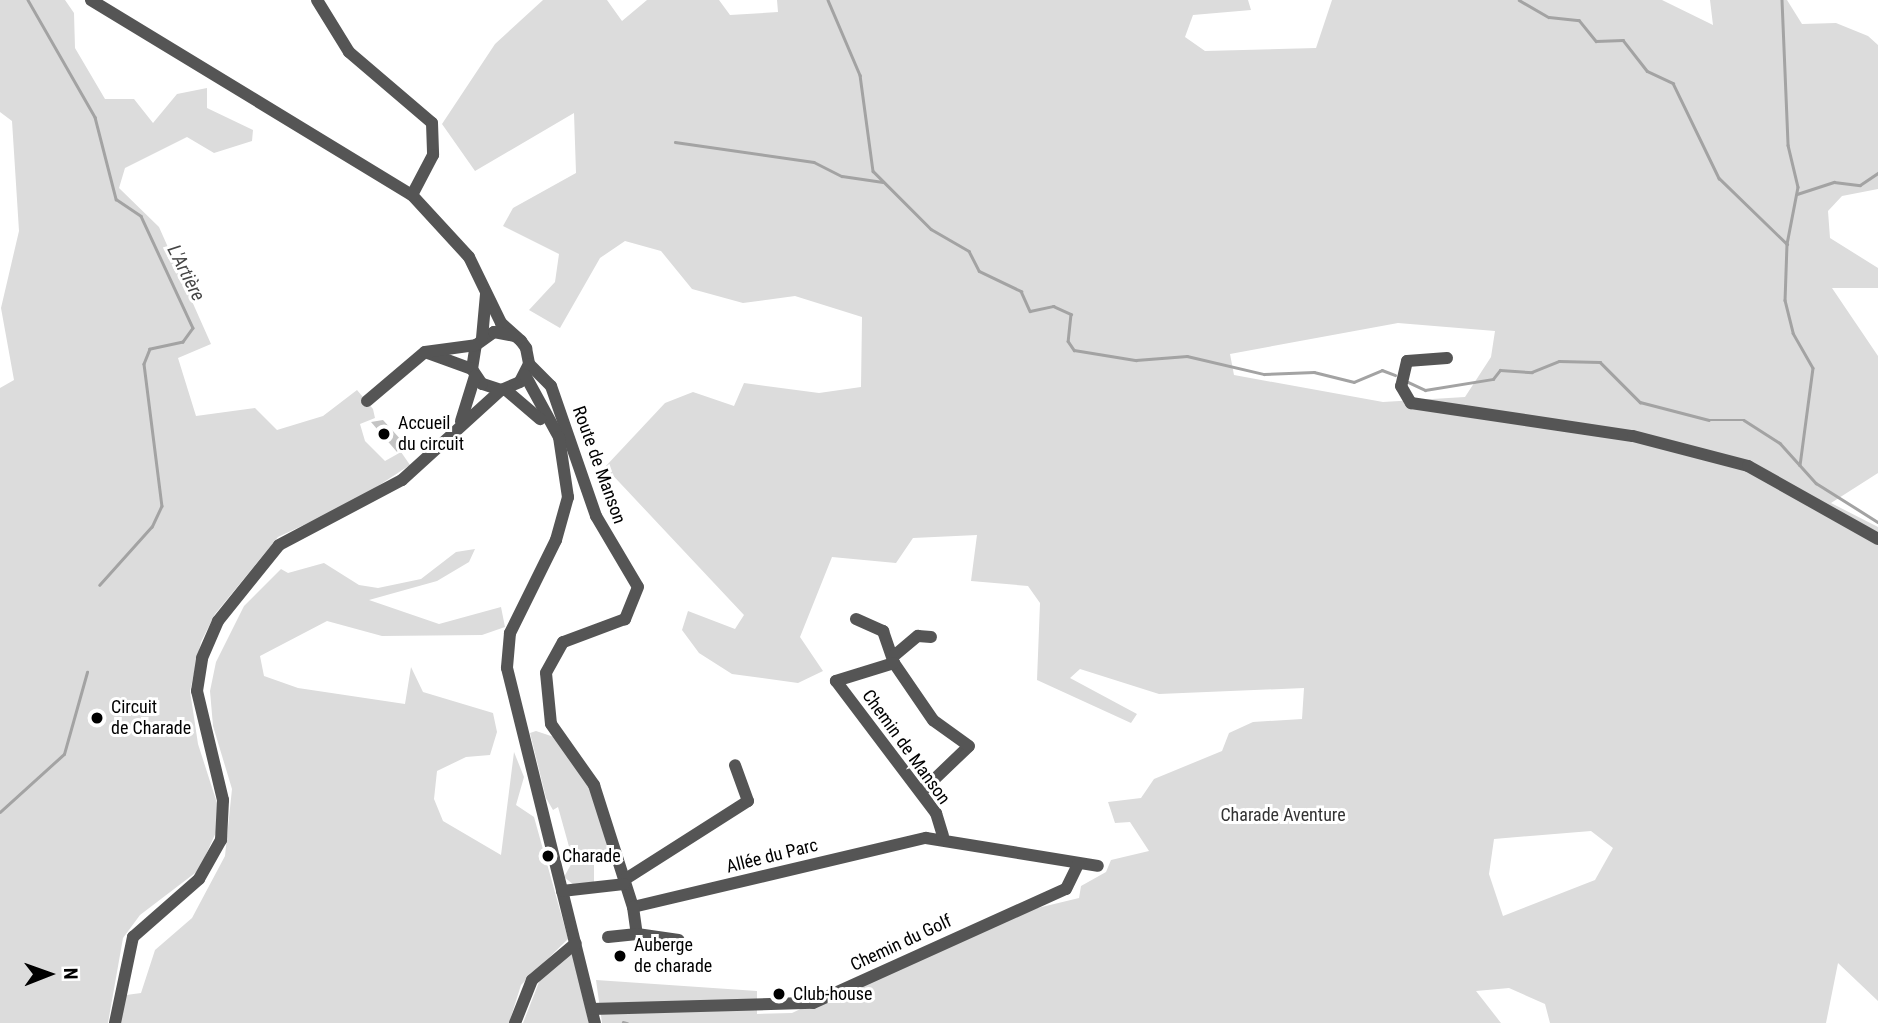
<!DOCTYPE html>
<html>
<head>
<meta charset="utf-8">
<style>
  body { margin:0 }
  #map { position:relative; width:1878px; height:1023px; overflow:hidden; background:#fff; font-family:"Roboto Condensed",sans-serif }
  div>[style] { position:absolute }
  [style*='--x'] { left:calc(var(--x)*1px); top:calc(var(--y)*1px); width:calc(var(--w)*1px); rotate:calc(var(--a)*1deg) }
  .green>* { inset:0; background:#dcdcdc }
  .stream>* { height:2.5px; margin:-1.25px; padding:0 1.25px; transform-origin:1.25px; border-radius:1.25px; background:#a3a3a3 }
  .building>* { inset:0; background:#c4c4c4 }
  .minor>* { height:12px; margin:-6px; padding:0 6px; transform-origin:6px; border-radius:6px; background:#555 }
  .dots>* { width:19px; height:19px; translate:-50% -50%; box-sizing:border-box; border:4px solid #fff; border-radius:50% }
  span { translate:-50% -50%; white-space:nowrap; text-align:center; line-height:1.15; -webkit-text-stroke:6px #fff; paint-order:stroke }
  .poi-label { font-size:18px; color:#000 }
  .left { translate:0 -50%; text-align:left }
  .street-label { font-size:18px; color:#000 }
  .park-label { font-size:18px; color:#333 }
  .water-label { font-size:19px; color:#444; font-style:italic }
  .north { position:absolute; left:14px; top:939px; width:70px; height:70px; -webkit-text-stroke:5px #fff; paint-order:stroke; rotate:89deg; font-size:19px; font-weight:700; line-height:28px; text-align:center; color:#000 }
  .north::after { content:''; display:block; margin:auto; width:24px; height:32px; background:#000; clip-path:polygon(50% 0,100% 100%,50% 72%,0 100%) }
</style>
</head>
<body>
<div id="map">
  <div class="green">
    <div style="clip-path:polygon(0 0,65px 0,74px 13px,75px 48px,105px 99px,134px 99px,153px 123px,177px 94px,207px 88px,207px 108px,253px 130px,252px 141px,214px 153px,187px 137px,125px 168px,119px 188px,159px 227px,211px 344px,178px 358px,196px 416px,255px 408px,277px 430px,323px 416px,357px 390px,373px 409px,375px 418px,360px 424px,365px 441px,385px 461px,401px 452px,410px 465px,355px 501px,278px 537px,215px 614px,201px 642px,190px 691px,198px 744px,217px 803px,217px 830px,199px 870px,140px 915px,123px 938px,108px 1023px,0 1023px,0 388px,14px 380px,1px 308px,19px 231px,12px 121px,0 112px)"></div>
    <div style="clip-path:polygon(evenodd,543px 0,607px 0,622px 21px,647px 0,719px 0,730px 15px,778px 12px,777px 0,1248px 0,1251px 10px,1193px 15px,1185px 37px,1205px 51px,1316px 48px,1332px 0,1662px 0,1713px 25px,1710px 0,1787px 0,1802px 24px,1836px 23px,1868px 36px,1878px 45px,1878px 189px,1842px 196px,1828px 211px,1830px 238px,1878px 268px,1878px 288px,1832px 288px,1878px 356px,1878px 473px,1831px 503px,1878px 527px,1878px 1001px,1838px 963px,1826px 1023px,1550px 1023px,1545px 1004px,1509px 988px,1476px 991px,1501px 1023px,602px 1023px,596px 980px,757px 991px,757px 1014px,792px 1013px,992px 919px,1079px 898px,1081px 886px,1106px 872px,1111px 860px,1149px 851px,1130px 822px,1115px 823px,1108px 802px,1141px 798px,1154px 779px,1222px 751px,1229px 733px,1253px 722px,1302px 719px,1304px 688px,1159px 694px,1080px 669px,1070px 678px,1137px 714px,1131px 723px,1037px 680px,1040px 603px,1028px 586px,971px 581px,977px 535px,913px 538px,896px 563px,832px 557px,800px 637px,823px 671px,798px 683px,732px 674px,699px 653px,682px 630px,688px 611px,735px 629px,744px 615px,605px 467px,665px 403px,693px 392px,734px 406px,744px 383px,819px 393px,861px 387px,862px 317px,795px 296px,743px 303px,692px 289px,661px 251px,625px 241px,600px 258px,560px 328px,529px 310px,555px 282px,559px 254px,503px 226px,513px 208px,576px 173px,574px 113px,475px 171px,442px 124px,495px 44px,543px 0,1398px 323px,1495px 331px,1491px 357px,1465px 397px,1383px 402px,1234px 375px,1230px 354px,1398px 323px,543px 0,1591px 831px,1613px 848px,1595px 880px,1503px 916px,1489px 874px,1494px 839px,1591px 831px)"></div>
    <div style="clip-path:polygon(475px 549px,469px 562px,437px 581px,369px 600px,439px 624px,501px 607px,505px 627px,482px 635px,382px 636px,327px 621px,260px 656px,264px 676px,298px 688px,405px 704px,411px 667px,423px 692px,493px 713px,497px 732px,490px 755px,466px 757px,437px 771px,434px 799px,443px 821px,501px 855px,514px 752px,524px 777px,516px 805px,534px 817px,568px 939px,521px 985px,509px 1023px,115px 1023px,119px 996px,141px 993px,155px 950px,192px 918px,225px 856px,232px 789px,213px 726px,210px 691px,216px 662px,244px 606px,281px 569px,288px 573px,324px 563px,359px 585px,378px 588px,421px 579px,456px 552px)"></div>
    <div style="clip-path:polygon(536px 731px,560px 739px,585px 772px,618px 863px,594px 864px,594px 882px,574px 885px,564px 877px,573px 861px,558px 807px,553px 810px,546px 798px,530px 733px)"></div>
    <div style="clip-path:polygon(572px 953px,589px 1023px,523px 1023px,541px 977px)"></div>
  </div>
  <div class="stream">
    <div style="--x:28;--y:0;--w:135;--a:60.2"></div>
    <div style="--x:95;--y:117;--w:85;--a:75.6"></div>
    <div style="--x:116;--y:199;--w:30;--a:34"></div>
    <div style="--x:141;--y:216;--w:123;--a:65.1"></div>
    <div style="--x:193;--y:328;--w:17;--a:126"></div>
    <div style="--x:183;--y:342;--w:34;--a:168"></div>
    <div style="--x:150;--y:349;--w:16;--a:112"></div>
    <div style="--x:144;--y:364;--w:143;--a:82.8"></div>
    <div style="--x:162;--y:506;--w:23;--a:115"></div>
    <div style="--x:152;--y:527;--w:78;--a:131.9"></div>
    <div style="--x:828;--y:0;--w:82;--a:66.9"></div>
    <div style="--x:860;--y:75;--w:97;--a:82.3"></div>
    <div style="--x:873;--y:171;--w:82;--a:45"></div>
    <div style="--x:931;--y:229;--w:44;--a:30.1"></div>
    <div style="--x:969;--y:251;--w:22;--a:63"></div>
    <div style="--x:979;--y:271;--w:47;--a:25.5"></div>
    <div style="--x:1021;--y:291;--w:22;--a:66"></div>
    <div style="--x:1030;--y:311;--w:24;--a:-12"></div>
    <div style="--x:1053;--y:306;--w:20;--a:24"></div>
    <div style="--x:1071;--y:314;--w:27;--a:96"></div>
    <div style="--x:1068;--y:341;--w:11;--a:56"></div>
    <div style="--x:1074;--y:350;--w:63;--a:9.2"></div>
    <div style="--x:1136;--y:360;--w:51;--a:-4.5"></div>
    <div style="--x:1187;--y:356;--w:79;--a:13.2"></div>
    <div style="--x:1264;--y:374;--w:50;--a:-2.3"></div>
    <div style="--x:1314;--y:372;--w:41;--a:14"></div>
    <div style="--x:1354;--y:382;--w:30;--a:-23"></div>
    <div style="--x:1382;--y:370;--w:14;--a:21"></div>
    <div style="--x:1519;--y:0;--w:34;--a:30"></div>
    <div style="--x:1549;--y:17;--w:30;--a:6"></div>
    <div style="--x:1579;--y:20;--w:27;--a:51"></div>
    <div style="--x:1596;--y:41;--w:27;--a:-2"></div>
    <div style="--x:1623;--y:40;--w:39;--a:52"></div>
    <div style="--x:1647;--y:71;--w:29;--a:25"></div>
    <div style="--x:1673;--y:83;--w:106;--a:64.2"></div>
    <div style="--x:1719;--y:178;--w:95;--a:44.1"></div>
    <div style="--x:1782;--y:0;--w:145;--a:87.6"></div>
    <div style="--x:1788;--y:145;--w:43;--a:76.6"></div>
    <div style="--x:1798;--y:187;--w:58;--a:100.9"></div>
    <div style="--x:1787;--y:244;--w:56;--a:92"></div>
    <div style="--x:1785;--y:300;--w:34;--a:76"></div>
    <div style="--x:1793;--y:333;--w:40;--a:60.3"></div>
    <div style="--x:1813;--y:368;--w:98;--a:97.6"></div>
    <div style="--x:675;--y:142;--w:140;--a:8.2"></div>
    <div style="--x:814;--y:162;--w:31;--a:27"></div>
    <div style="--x:842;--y:176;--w:41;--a:8.3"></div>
    <div style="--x:1797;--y:194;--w:39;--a:-18"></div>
    <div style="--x:1834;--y:182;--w:26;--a:7"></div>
    <div style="--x:1860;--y:185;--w:22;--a:-34"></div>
    <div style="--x:1408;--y:382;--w:19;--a:25"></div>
    <div style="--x:1425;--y:390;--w:69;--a:-9.2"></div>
    <div style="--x:1493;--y:379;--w:11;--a:-52"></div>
    <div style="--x:1500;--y:370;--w:32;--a:4"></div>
    <div style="--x:1532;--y:372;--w:29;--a:-22"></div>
    <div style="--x:1559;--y:361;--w:41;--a:1.4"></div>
    <div style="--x:1600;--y:362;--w:57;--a:45"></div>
    <div style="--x:1640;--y:402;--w:71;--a:14.6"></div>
    <div style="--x:1709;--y:420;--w:35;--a:0"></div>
    <div style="--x:1744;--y:420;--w:43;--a:32.6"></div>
    <div style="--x:1780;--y:443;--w:54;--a:48"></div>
    <div style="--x:1816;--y:483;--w:73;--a:32.2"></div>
    <div style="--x:0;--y:812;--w:86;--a:-42.2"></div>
    <div style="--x:64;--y:754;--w:85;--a:-74.3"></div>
    <div style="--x:623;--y:1022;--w:4;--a:14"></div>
  </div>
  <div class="building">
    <div style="clip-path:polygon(383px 420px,402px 441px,397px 452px,371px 422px)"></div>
  </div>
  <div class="minor">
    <div style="--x:91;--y:0;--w:376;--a:31.3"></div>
    <div style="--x:412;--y:195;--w:84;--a:47.4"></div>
    <div style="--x:469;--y:257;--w:73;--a:64.1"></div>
    <div style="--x:501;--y:323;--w:27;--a:42"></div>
    <div style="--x:521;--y:341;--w:9;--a:54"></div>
    <div style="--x:526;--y:348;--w:16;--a:79"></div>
    <div style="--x:529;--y:364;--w:20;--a:117"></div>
    <div style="--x:520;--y:382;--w:21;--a:157"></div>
    <div style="--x:501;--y:390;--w:20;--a:-162"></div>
    <div style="--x:482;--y:384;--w:18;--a:-124"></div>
    <div style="--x:472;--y:369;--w:24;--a:-81"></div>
    <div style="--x:476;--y:345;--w:22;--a:-36"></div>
    <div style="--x:494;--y:332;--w:20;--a:11"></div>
    <div style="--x:317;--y:0;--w:61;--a:58.4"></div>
    <div style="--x:349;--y:52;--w:109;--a:40.5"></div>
    <div style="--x:432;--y:123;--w:32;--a:88"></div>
    <div style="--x:433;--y:155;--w:45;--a:117.7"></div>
    <div style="--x:482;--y:338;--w:44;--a:-84.8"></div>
    <div style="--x:428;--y:353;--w:47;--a:20"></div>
    <div style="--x:1447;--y:358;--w:40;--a:175.7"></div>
    <div style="--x:1407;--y:361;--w:26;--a:103"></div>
    <div style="--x:1401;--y:386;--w:20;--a:60"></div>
    <div style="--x:1411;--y:403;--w:224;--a:8.5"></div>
    <div style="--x:1633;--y:436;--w:119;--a:14.6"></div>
    <div style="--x:1748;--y:466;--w:149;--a:29.3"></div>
    <div style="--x:529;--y:364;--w:31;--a:45"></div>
    <div style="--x:551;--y:386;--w:138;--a:70.9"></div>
    <div style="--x:596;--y:516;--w:82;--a:59.4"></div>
    <div style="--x:638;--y:587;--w:35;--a:112"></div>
    <div style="--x:625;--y:619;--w:66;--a:159.6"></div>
    <div style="--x:563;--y:642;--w:35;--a:119"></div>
    <div style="--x:546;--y:673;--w:51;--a:84.4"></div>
    <div style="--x:551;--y:724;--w:75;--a:54.8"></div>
    <div style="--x:594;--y:785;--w:128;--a:72.3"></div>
    <div style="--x:633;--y:907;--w:301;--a:-13.3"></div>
    <div style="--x:926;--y:838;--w:174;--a:9.2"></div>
    <div style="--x:525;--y:375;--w:71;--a:61.3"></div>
    <div style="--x:559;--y:437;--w:61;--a:81.5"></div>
    <div style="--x:568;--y:497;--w:45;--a:105.6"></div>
    <div style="--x:556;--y:540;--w:104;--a:116.3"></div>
    <div style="--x:510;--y:633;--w:35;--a:95"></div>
    <div style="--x:507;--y:668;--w:366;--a:76.1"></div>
    <div style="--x:506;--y:390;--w:45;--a:40.5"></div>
    <div style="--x:367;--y:401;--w:76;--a:-40.2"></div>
    <div style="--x:425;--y:352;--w:51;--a:-7.8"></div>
    <div style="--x:461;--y:421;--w:47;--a:-72.7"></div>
    <div style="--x:856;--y:619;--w:30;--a:24"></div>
    <div style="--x:883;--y:631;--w:34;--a:71"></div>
    <div style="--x:895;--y:655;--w:30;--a:-40"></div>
    <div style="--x:918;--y:636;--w:13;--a:4"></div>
    <div style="--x:921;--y:792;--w:66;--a:-43.8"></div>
    <div style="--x:969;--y:746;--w:44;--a:-144.2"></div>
    <div style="--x:933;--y:720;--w:69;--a:-124.4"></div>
    <div style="--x:894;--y:663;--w:61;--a:162.8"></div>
    <div style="--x:836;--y:681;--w:166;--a:52.9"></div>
    <div style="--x:936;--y:813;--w:24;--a:73"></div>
    <div style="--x:624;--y:880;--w:147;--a:-32.5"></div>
    <div style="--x:748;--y:801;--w:38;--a:-110"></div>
    <div style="--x:562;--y:891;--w:62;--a:-6.4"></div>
    <div style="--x:633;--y:907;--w:27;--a:82"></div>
    <div style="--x:637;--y:934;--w:42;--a:8.1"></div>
    <div style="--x:608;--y:937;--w:29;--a:-6"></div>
    <div style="--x:592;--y:1009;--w:221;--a:-1.6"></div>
    <div style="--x:813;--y:1003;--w:277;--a:-24.3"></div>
    <div style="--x:1066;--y:889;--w:28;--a:-64"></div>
    <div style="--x:115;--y:1023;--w:88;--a:-78.2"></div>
    <div style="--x:133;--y:937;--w:88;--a:-41.3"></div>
    <div style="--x:199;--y:879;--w:45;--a:-60.6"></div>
    <div style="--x:221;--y:840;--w:40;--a:-87.1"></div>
    <div style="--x:223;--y:800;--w:112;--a:-103.4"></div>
    <div style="--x:197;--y:691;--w:33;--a:-81"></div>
    <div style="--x:202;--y:658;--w:40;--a:-66.6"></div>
    <div style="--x:218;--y:621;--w:97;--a:-51.2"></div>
    <div style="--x:279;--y:545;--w:139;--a:-27.9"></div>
    <div style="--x:402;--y:480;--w:134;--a:-42.3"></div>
    <div style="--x:515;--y:1023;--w:46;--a:-68.4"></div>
    <div style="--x:532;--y:980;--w:57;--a:-40.1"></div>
  </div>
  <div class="dots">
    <div style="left:384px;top:434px;background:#000"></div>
    <div style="left:97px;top:718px;background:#000"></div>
    <div style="left:548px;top:856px;background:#000"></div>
    <div style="left:620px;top:956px;background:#000"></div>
    <div style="left:779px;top:994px;background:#000"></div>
  </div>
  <div class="poi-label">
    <span class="left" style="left:398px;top:434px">Accueil<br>du circuit</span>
    <span class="left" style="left:111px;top:718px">Circuit<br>de Charade</span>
    <span class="left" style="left:562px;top:856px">Charade</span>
    <span class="left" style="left:634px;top:956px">Auberge<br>de charade</span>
    <span class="left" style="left:793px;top:994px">Club-house</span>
  </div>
  <div class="street-label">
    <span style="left:599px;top:465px;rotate:70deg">Route de Manson</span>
    <span style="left:906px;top:747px;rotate:54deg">Chemin de Manson</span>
    <span style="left:772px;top:856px;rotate:-14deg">Allée du Parc</span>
    <span style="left:901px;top:943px;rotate:-25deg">Chemin du Golf</span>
  </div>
  <div class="park-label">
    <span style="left:1283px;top:815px">Charade Aventure</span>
  </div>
  <div class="water-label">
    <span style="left:186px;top:273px;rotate:63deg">L'Artière</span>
  </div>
  <div class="north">N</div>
</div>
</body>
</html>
